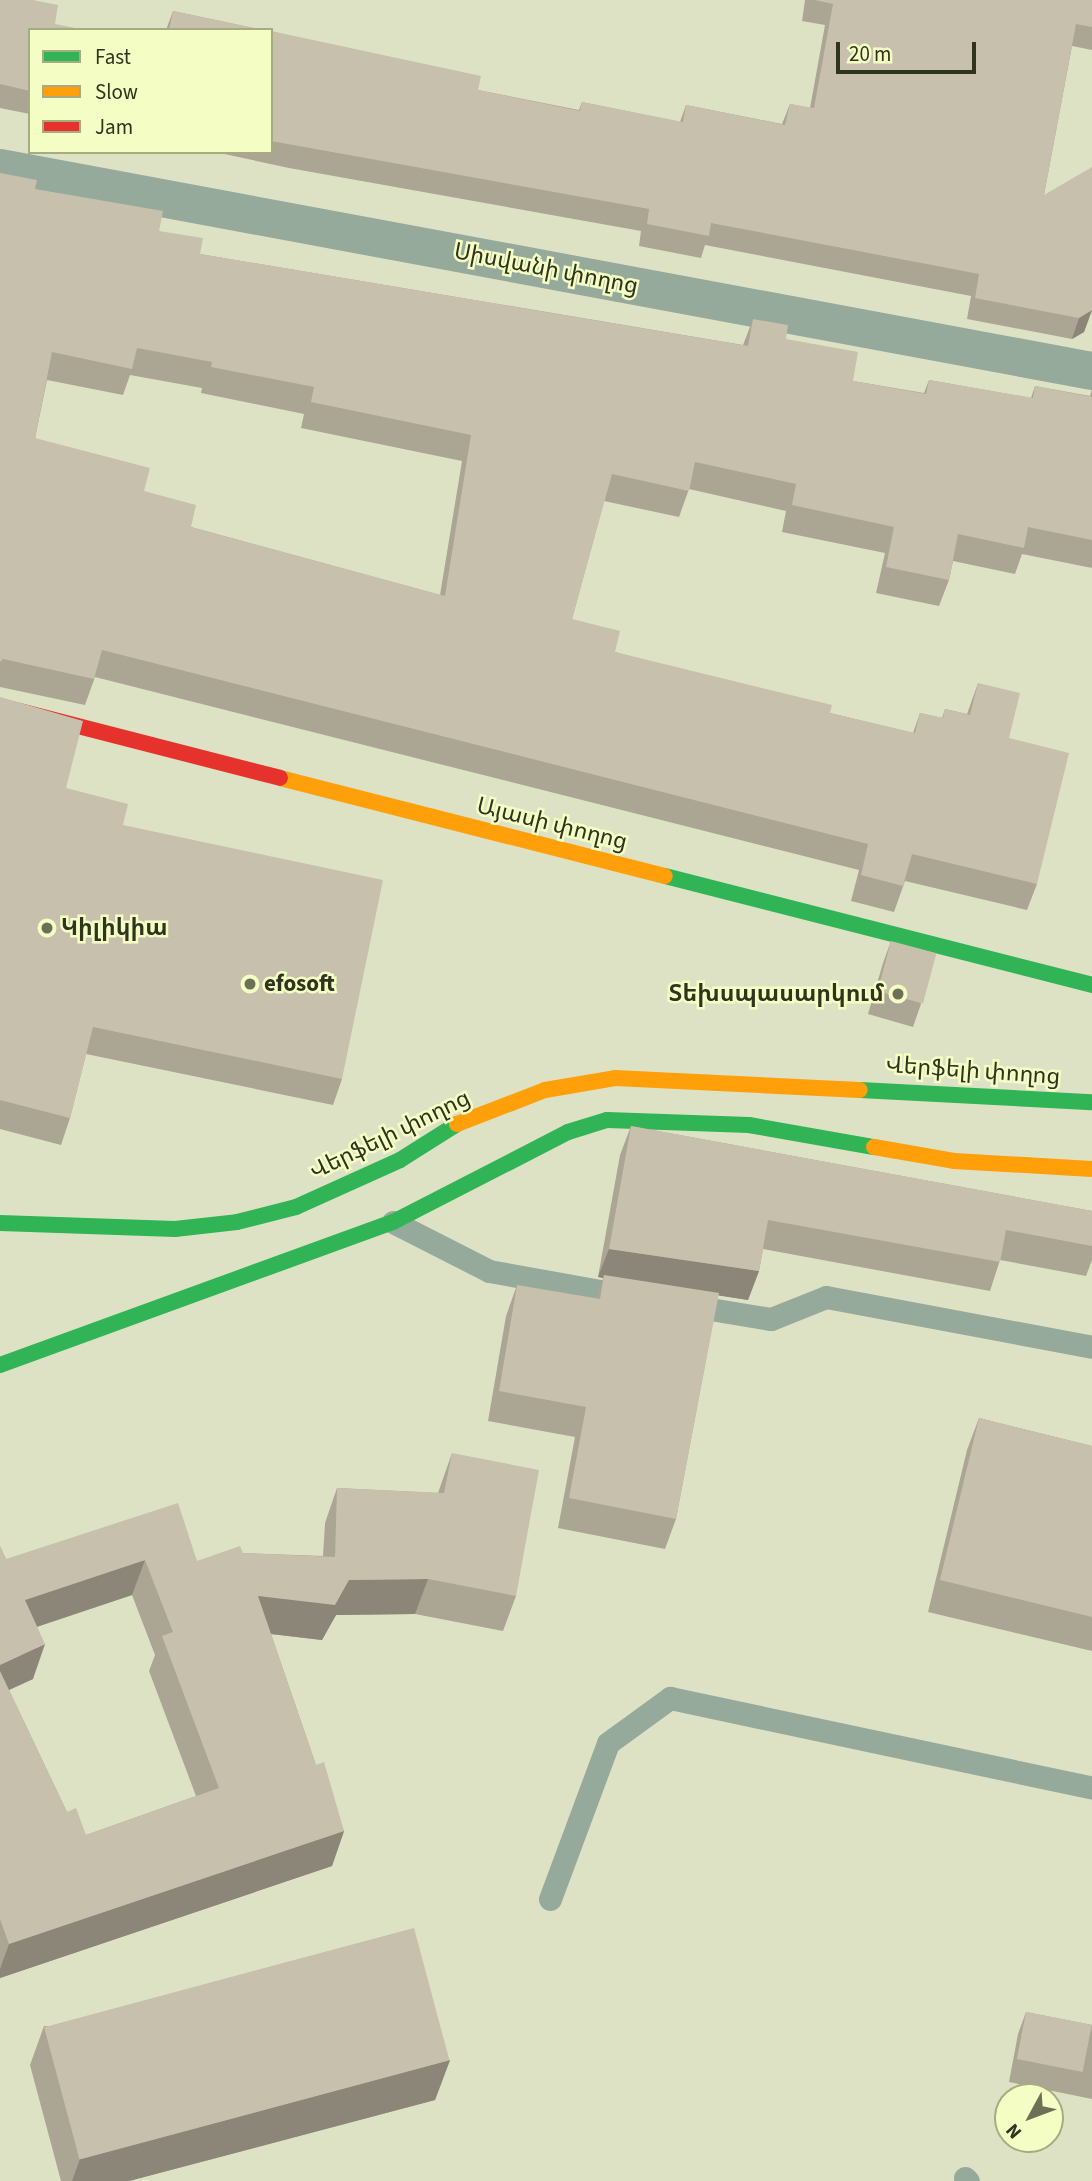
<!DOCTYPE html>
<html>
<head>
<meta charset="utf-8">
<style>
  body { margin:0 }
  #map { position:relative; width:1092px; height:2181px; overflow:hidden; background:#dee2c4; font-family:"Source Sans 3","Noto Sans Armenian",sans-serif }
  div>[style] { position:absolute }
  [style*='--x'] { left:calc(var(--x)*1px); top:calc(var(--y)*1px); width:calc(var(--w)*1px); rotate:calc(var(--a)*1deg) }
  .lane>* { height:23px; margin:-11.5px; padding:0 11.5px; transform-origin:11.5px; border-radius:11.5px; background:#96aa9c }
  .street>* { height:38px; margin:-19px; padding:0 19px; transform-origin:19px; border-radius:19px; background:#96aa9c }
  .fast>* { height:16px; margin:-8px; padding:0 8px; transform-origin:8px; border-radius:8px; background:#30b455 }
  .slow>* { height:16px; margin:-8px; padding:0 8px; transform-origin:8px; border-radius:8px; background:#ff9f0a }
  .jam>* { height:16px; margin:-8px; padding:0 8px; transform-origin:8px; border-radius:8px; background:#e5322d }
  .wall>* { inset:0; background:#aba594 }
  .shaded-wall>* { inset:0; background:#8b8678 }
  .building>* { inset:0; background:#c7c0ac; transform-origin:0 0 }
  .dots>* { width:19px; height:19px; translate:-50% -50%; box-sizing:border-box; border:4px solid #f4fdc4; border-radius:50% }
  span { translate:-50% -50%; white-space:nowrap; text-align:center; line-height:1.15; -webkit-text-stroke:5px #f4fdc4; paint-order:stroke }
  .street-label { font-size:23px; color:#30331d }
  .poi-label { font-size:23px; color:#30331d; font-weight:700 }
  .left { translate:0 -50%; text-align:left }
  .right { translate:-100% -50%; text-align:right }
  .legend { position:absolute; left:28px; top:28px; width:245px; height:126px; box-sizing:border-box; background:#f4fdc4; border:2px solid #a6ac81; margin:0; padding:9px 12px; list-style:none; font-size:21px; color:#30331d }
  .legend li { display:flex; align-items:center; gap:14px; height:35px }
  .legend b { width:35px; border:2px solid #a6ac81 }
  .north { position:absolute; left:994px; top:2083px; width:70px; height:70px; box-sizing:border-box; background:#f4fdc4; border:2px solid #a6ac81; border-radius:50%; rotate:229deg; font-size:19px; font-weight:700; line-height:28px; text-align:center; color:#30331d }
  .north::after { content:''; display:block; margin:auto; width:24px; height:32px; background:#6d7057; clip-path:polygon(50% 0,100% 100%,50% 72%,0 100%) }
  .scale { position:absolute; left:836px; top:42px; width:140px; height:32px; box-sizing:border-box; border:4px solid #30331d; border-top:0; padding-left:9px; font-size:21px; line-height:24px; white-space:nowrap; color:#30331d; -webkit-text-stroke:5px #f4fdc4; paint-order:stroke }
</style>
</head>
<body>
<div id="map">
  <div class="lane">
    <div style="--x:393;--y:1222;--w:108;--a:27"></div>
    <div style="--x:489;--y:1271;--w:141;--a:10.2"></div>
    <div style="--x:686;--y:1305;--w:86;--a:9.4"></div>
    <div style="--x:771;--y:1319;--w:59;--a:-21.8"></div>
    <div style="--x:826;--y:1297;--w:271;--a:10.6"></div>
    <div style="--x:550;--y:1899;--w:166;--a:-69.6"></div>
    <div style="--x:608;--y:1743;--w:77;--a:-36"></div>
    <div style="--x:670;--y:1698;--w:431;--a:12"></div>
    <div style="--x:965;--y:2178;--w:4;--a:45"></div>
  </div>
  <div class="street">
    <div style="--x:0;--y:168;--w:1111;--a:10.53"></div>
  </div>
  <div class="fast">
    <div style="--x:665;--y:876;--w:441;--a:14.3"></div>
    <div style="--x:860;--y:1090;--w:232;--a:3"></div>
    <div style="--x:0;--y:1223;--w:175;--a:2"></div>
    <div style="--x:175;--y:1229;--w:62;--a:-6.4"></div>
    <div style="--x:237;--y:1222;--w:61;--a:-14.3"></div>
    <div style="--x:296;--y:1207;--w:114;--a:-24.3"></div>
    <div style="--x:400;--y:1160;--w:67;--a:-32.3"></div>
    <div style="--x:0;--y:1365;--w:418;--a:-20"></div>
    <div style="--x:393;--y:1222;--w:197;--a:-27.2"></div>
    <div style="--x:568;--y:1132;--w:41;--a:-17.1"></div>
    <div style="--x:607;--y:1120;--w:142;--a:2"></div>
    <div style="--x:749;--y:1125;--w:127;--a:10"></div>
  </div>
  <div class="slow">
    <div style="--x:280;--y:778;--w:397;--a:14.3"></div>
    <div style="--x:457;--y:1124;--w:94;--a:-21.1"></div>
    <div style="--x:545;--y:1090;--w:71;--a:-9.7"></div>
    <div style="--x:615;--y:1078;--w:245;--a:2.8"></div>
    <div style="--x:874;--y:1147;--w:81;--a:9.9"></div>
    <div style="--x:954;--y:1161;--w:138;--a:3.3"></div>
  </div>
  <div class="jam">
    <div style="--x:0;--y:706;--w:289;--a:14.4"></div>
  </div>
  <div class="wall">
    <div style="clip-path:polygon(0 0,30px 30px,30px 114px,0 108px)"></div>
    <div style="clip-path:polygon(805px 0,1092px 0,1092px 50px,1072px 46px,1044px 195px,1092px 310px,1084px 332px,1072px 339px,967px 319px,971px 296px,705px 245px,701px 258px,639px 246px,641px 231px,289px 168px,215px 152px,271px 152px,271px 31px,478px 90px,579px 110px,582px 102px,680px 122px,686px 105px,782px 124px,790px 104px,810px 108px,825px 25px,802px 21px)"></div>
    <div style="clip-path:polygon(173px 11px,263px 30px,166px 30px)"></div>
    <div style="clip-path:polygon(evenodd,0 173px,35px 189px,159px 231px,200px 254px,743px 345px,753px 319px,853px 381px,924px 393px,929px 380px,1031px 398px,1035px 386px,1090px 396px,1092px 389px,1092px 568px,1022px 554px,1015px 574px,953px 561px,949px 580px,939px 606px,876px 593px,885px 553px,782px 532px,786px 511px,689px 489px,679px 517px,604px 501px,572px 619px,615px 652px,830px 713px,913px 733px,920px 713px,942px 718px,945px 709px,967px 714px,978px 683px,1009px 738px,1037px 884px,1027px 910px,905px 881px,894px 912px,851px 901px,859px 870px,95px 677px,85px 705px,0 687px,0 173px,130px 375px,202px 388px,201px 393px,304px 414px,301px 428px,462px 461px,440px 595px,191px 527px,144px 491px,35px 438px,47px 380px,123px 395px,130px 375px)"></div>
    <div style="clip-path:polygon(0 697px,66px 788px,123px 825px,342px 1079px,333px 1105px,86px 1054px,70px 1118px,61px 1145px,0 1129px)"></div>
    <div style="clip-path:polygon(891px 941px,921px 1004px,913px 1027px,868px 1014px,883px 963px)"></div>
    <div style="clip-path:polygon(631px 1126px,1092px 1211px,1092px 1260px,1086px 1276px,1000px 1260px,990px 1291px,763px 1249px,759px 1271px,748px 1300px,718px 1295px,676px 1519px,665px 1549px,558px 1528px,575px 1437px,488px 1421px,506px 1316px,517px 1285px,596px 1298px,603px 1278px,598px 1277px,620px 1155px)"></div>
    <div style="clip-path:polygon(979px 1418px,1092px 1446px,1092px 1651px,928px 1612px,967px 1450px)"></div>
    <div style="clip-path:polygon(evenodd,452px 1453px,516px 1596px,503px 1631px,415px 1614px,336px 1615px,322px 1640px,271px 1634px,316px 1765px,344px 1831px,332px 1866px,0 1978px,0 1546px,6px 1559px,197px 1561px,243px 1553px,323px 1556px,325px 1523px,337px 1488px,438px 1493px,452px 1453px,132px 1595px,155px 1655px,149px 1671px,196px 1796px,86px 1835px,67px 1812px,9px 1690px,33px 1679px,37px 1627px,132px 1595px)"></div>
    <div style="clip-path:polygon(1026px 2012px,1092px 2025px,1092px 2099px,1009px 2082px,1018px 2034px)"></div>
    <div style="clip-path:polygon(44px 2026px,450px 2060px,435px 2100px,129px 2181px,61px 2181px,30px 2065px)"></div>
  </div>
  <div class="shaded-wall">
    <div style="clip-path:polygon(1092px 310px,1084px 332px,1072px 339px,1079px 318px)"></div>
    <div style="clip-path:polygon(609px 1249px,759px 1271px,748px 1300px,604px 1278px,604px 1275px,603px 1278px,598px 1277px)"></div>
    <div style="clip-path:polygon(145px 1560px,132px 1595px,12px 1635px,25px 1600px)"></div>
    <div style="clip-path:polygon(428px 1579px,415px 1614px,336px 1615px,322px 1640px,245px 1631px,258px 1596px,349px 1580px)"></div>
    <div style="clip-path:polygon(45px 1644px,33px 1679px,0 1694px,0 1665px)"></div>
    <div style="clip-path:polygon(344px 1831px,332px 1866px,0 1978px,0 1969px,9px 1944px)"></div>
    <div style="clip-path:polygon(450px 2060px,435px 2100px,129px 2181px,72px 2181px,80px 2159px)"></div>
  </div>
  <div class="building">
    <div style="clip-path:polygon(0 0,33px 0,58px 5px,55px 24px,85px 30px,30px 30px,30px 91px,0 84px)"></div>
    <div style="clip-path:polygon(815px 0,1092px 0,1092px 27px,1076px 24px,1044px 195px,1092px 167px,1092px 310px,1079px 318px,975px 298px,979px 274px,711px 223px,709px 236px,647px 224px,649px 209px,271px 141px,271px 31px,481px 76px,478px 90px,580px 111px,582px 102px,683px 122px,686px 105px,785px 125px,790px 104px,814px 108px,833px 4px)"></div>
    <div style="clip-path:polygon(173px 11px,263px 30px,169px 30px)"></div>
    <div style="clip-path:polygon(evenodd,0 173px,37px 180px,35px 189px,163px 211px,159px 231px,203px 238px,200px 254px,748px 346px,753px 319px,788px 325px,786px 339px,858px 352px,853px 381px,926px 394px,929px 380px,1033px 398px,1035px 386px,1092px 397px,1092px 540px,1028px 527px,1024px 548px,958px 534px,949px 580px,886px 567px,894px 527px,792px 505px,796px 484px,695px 462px,689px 491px,612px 474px,572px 619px,620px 631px,615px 652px,832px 705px,830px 713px,915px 733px,920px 713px,943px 718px,945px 709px,970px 715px,978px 683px,1020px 693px,1009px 738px,1069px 753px,1037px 884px,912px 854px,903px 886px,861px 875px,868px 844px,102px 650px,94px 679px,3px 659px,0 662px,0 173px,137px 348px,212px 362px,211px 367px,314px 387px,311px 402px,471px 435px,445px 596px,191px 527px,196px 505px,144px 491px,150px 468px,35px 438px,52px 352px,132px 369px,137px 348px)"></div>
    <div style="clip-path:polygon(0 697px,83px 721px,66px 788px,128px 804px,123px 825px,383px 880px,342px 1079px,93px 1027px,70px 1118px,0 1100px)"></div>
    <div style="left:891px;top:941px;width:47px;height:52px;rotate:15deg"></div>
    <div style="clip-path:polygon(631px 1126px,1092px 1211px,1092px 1246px,1006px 1230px,1000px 1262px,768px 1220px,759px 1271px,609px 1249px)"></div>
    <div style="clip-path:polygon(604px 1275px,719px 1293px,676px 1519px,569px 1498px,586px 1407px,499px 1391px,517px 1285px,600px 1299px)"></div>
    <div style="clip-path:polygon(979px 1418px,1092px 1446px,1092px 1617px,940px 1580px)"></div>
    <div style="clip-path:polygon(452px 1453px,539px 1470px,516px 1596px,428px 1579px,349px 1580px,335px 1605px,258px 1596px,316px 1765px,324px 1762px,344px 1831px,9px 1944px,0 1919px,0 1671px,67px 1812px,76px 1808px,86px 1835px,219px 1788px,162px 1636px,173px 1632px,145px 1560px,25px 1600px,45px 1644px,0 1665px,0 1546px,6px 1559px,178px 1503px,197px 1561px,240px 1546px,243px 1553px,335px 1557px,337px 1488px,444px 1493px)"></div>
    <div style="left:414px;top:1928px;width:137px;height:383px;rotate:75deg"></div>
    <div style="left:1026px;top:2012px;width:67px;height:48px;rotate:11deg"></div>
  </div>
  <div class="dots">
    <div style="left:47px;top:928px;background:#6d7057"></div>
    <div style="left:250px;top:984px;background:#6d7057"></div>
    <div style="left:898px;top:994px;background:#6d7057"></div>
  </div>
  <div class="street-label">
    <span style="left:546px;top:269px;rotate:11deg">Սիսվանի փողոց</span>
    <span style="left:552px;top:824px;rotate:14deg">Այասի փողոց</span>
    <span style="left:973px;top:1071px;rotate:4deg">Վերֆելի փողոց</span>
    <span style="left:390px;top:1135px;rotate:-26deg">Վերֆելի փողոց</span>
  </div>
  <div class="poi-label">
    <span class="left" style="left:61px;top:928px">Կիլիկիա</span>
    <span class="left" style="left:264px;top:984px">efosoft</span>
    <span class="right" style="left:884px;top:994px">Տեխսպասարկում</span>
  </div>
  <ul class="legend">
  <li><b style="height:9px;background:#30b455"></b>Fast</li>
  <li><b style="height:9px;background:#ff9f0a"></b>Slow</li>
  <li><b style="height:9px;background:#e5322d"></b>Jam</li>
  </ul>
  <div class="north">N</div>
  <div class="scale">20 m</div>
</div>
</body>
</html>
